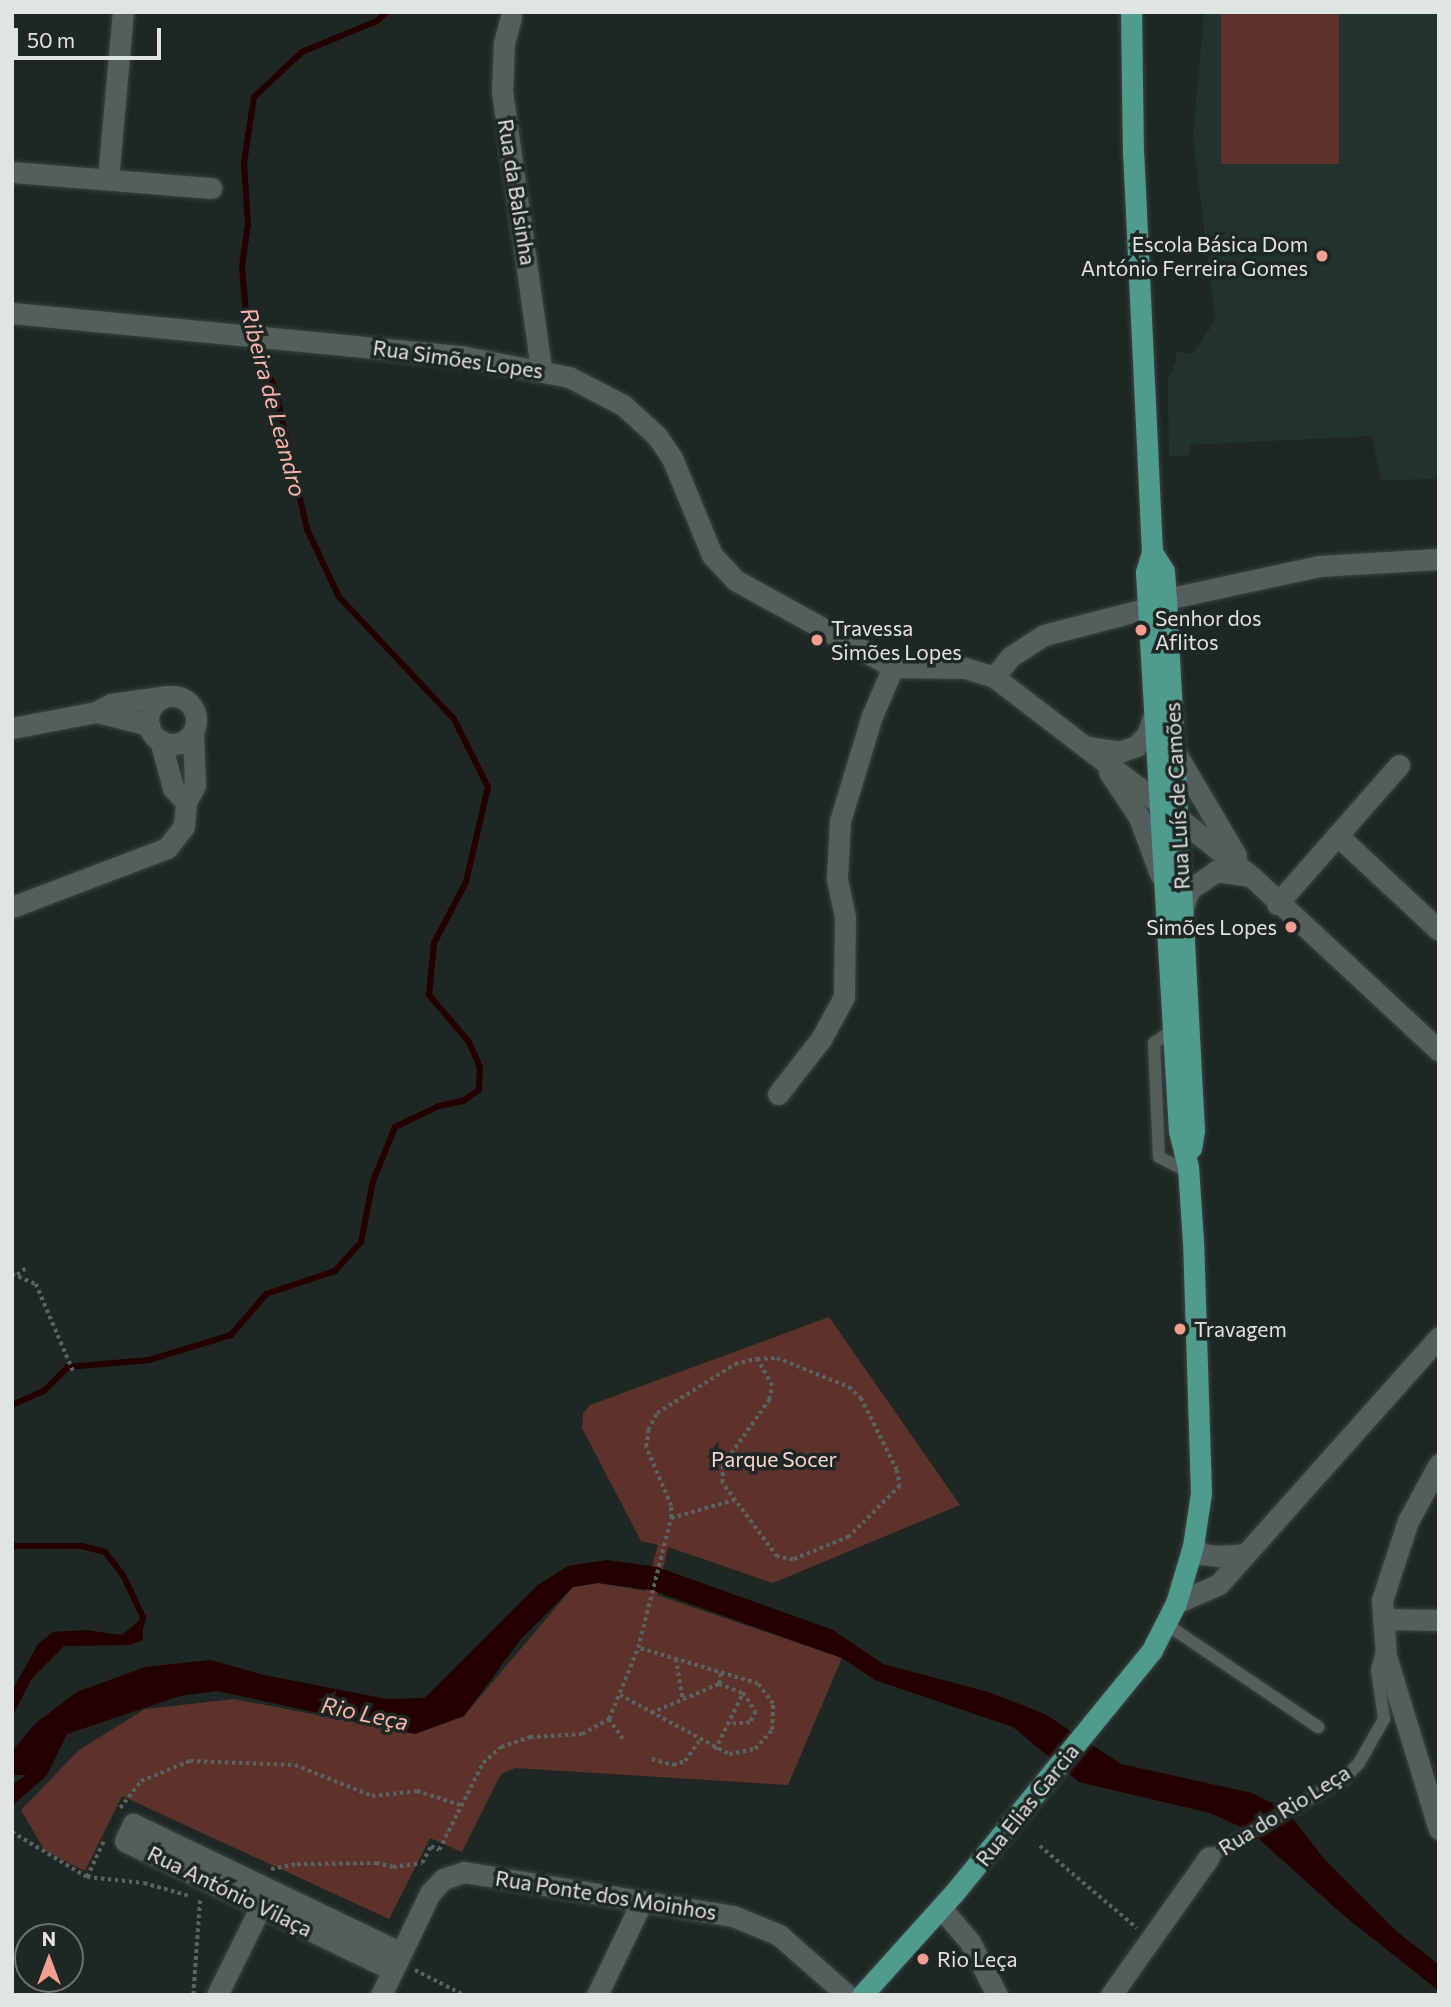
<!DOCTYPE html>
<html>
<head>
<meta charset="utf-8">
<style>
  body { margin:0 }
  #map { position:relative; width:1451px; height:2007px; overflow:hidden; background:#1e2724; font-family:Commissioner,sans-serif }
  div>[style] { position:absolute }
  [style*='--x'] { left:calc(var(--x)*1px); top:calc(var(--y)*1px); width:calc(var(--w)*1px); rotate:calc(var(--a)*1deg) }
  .built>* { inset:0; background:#22332f }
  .green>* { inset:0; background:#5c322b; transform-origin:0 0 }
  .water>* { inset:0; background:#240000 }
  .stream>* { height:6px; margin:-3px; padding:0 3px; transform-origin:3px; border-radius:3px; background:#240000 }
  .path>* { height:3.5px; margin-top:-1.75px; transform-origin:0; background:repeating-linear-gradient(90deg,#5b6360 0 3.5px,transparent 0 7px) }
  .roads { filter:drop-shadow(0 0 2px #3c4341) drop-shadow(0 0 2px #3c4341) }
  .lane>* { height:12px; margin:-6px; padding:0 6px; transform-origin:6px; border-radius:6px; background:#545e5c }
  .street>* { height:21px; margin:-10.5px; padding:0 10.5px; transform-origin:10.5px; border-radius:10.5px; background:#545e5c }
  .street>.ring { margin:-10.5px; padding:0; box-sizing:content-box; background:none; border:21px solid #545e5c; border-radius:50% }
  .secondary>* { height:21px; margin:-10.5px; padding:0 10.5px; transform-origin:10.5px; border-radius:10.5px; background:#545e5c }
  .primary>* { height:21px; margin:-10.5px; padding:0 10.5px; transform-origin:10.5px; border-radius:10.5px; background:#4f9c8d }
  .dots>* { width:19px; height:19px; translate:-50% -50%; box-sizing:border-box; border:4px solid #1e2724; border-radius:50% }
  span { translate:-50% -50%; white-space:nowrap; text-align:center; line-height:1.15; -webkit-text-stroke:7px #1e2724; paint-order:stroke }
  .street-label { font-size:21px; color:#dfe5e3 }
  .poi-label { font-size:21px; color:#dfe5e3 }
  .right { translate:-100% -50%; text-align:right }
  .left { translate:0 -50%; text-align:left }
  .park-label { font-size:21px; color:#f8d5cf }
  .water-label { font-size:23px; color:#f8b4a8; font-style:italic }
  .frame { position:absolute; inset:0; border:14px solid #dfe5e3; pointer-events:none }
  .north { position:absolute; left:14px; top:1923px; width:70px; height:70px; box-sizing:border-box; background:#1e2724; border:2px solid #6b7370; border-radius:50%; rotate:0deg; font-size:19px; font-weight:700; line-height:28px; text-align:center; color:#dfe5e3 }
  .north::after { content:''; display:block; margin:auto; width:24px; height:32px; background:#f59d8e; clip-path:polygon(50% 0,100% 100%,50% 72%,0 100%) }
  .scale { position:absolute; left:14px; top:28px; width:147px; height:32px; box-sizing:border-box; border:4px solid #dfe5e3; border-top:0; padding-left:9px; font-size:21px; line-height:24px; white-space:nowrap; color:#dfe5e3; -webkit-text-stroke:5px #1e2724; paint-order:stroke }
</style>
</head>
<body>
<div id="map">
  <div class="built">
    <div style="clip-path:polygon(1204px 12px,1439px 12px,1439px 479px,1381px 480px,1372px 436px,1190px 445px,1190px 455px,1169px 457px,1168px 380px,1176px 361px,1175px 351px,1193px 354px,1215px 321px,1193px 136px)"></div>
  </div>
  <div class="green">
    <div style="left:1221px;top:12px;width:118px;height:152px"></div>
    <div style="clip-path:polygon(829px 1317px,960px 1505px,773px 1583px,668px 1547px,657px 1595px,842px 1658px,788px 1785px,515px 1768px,501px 1774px,462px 1852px,430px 1838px,389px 1919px,122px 1796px,85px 1871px,45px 1851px,21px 1810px,79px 1750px,145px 1709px,234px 1699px,415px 1734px,464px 1716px,573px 1587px,598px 1583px,645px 1591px,658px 1545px,641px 1541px,582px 1428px,583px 1414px,590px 1405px)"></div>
  </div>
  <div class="water">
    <div style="clip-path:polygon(607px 1560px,657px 1567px,833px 1630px,883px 1664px,988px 1692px,1045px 1714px,1121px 1764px,1252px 1793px,1287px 1811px,1325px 1860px,1395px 1930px,1439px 1965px,1439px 1991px,1342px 1914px,1250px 1831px,1210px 1813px,1079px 1782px,1013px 1727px,875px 1680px,842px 1658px,651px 1590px,598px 1583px,573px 1587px,520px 1640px,464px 1716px,415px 1734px,217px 1691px,180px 1696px,67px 1734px,47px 1775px,12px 1806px,12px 1785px,26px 1775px,12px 1775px,12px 1751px,36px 1723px,77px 1692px,145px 1667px,211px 1660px,264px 1675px,387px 1699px,425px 1698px,538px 1585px,568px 1566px)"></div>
    <div style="clip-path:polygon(143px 1617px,143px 1640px,130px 1645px,64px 1646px,32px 1678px,12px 1717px,12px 1691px,38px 1644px,53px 1632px,85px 1630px,122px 1635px)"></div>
  </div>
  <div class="stream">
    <div style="--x:253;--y:331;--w:19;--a:-111"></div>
    <div style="--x:246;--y:313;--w:46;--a:-95"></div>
    <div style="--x:242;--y:267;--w:43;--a:-82.1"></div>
    <div style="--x:248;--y:224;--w:61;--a:-93.8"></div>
    <div style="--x:244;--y:163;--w:67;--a:-81.4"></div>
    <div style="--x:254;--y:97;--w:66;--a:-43.2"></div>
    <div style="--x:302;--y:52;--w:81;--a:-22.5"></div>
    <div style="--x:377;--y:21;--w:13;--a:-42"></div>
    <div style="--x:12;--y:1405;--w:35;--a:-24"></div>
    <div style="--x:44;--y:1391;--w:34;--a:-45"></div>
    <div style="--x:68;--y:1367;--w:81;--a:-4.9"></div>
    <div style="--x:149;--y:1360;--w:86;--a:-17"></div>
    <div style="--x:231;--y:1335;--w:54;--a:-49.5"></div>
    <div style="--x:266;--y:1294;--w:73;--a:-18.4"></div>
    <div style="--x:335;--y:1271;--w:39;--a:-48"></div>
    <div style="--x:361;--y:1242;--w:62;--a:-78.9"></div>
    <div style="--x:373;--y:1181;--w:58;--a:-67.8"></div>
    <div style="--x:395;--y:1127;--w:49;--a:-25.5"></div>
    <div style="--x:439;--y:1106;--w:25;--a:-12"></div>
    <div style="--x:463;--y:1101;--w:19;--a:-35"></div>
    <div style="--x:479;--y:1090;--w:23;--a:-88"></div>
    <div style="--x:480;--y:1067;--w:27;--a:-114"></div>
    <div style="--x:469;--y:1042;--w:62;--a:-130.4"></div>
    <div style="--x:429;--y:995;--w:52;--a:-84.5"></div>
    <div style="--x:434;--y:943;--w:69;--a:-62.3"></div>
    <div style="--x:466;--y:882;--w:98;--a:-77"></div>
    <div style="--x:488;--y:787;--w:76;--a:-116.6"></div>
    <div style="--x:454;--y:719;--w:168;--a:-133.3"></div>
    <div style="--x:339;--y:597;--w:75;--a:-115.2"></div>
    <div style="--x:307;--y:529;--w:140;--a:-102.8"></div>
    <div style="--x:276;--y:392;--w:55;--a:-111.4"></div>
    <div style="--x:12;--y:1546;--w:70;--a:0"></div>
    <div style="--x:82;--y:1546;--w:24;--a:15"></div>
    <div style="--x:105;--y:1552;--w:29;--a:52"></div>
    <div style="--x:123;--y:1575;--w:47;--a:64.5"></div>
    <div style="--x:143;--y:1617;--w:16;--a:104"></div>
  </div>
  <div class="path">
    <div style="--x:12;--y:1274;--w:26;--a:23"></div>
    <div style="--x:36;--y:1284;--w:97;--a:66.9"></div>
    <div style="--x:17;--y:1275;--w:11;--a:-38"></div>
    <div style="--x:671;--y:1518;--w:66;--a:-15.9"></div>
    <div style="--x:676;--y:1659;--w:42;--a:80.3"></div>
    <div style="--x:719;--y:1684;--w:26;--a:21"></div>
    <div style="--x:743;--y:1693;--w:23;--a:56"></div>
    <div style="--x:756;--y:1712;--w:13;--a:119"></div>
    <div style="--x:750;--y:1723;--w:22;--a:177"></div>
    <div style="--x:620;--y:1695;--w:124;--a:28.4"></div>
    <div style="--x:729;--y:1754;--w:26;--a:-11"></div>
    <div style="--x:755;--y:1749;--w:25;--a:-48"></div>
    <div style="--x:772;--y:1730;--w:26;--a:-88"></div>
    <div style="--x:773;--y:1704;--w:25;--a:-127"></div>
    <div style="--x:758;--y:1684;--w:125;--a:-163.3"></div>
    <div style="--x:651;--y:1713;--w:74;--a:-23.1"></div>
    <div style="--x:719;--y:1684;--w:12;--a:-81"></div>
    <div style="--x:609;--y:1719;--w:24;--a:55"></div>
    <div style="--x:715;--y:1750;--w:64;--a:-63.8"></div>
    <div style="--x:652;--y:1759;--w:22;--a:16"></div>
    <div style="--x:673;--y:1765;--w:13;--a:-18"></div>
    <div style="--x:685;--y:1761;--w:24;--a:-55"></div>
    <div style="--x:120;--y:1808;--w:34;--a:-52"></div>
    <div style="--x:141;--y:1781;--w:53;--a:-22.2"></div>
    <div style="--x:190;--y:1761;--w:105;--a:2.2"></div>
    <div style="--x:295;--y:1765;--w:83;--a:21.9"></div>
    <div style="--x:372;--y:1796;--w:45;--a:-6.3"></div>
    <div style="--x:417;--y:1791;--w:45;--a:18"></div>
    <div style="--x:12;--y:1832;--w:87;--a:31"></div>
    <div style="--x:87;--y:1877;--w:57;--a:6"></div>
    <div style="--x:144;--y:1883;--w:48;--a:15.8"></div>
    <div style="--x:1040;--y:1846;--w:127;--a:40.2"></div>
    <div style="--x:271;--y:1869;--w:26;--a:-11"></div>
    <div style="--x:297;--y:1864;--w:79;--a:-0.7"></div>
    <div style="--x:376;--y:1863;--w:17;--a:13"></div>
    <div style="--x:393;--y:1867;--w:29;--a:-8"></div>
    <div style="--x:422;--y:1863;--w:19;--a:-62"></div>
    <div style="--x:431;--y:1846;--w:9;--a:27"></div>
    <div style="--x:439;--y:1850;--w:97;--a:-63.2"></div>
    <div style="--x:483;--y:1763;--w:24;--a:-42"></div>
    <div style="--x:501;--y:1747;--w:31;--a:-19"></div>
    <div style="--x:530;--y:1737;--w:52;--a:-3.3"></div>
    <div style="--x:582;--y:1734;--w:31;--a:-29"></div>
    <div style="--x:609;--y:1719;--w:77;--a:-67.8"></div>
    <div style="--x:638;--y:1648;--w:134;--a:-75.8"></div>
    <div style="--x:671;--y:1518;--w:12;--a:-90"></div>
    <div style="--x:671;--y:1506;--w:64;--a:-113"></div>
    <div style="--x:646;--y:1447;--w:17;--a:-83"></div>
    <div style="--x:648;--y:1430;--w:19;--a:-62"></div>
    <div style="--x:657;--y:1413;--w:92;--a:-32.1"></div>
    <div style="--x:735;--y:1364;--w:23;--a:-13"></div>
    <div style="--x:757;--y:1359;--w:20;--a:-3"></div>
    <div style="--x:777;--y:1358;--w:78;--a:21.9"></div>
    <div style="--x:849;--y:1387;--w:16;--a:43"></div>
    <div style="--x:861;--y:1398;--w:80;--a:63.4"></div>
    <div style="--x:897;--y:1470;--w:16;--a:79"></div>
    <div style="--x:900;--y:1486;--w:72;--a:135"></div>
    <div style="--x:849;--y:1537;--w:61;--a:157.7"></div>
    <div style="--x:793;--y:1560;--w:16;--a:-169"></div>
    <div style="--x:777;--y:1557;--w:92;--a:-126.6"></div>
    <div style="--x:722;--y:1483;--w:18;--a:-87"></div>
    <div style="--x:723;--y:1465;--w:80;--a:-54.7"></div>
    <div style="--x:769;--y:1400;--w:14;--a:-78"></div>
    <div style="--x:772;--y:1386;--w:31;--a:-119"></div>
    <div style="--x:87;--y:1877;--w:40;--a:-65"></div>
    <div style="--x:415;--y:1970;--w:55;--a:27"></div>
    <div style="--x:193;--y:1995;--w:95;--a:-85.8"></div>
  </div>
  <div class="roads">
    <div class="lane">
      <div style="--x:1173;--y:1030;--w:23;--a:146"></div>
      <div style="--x:1154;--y:1043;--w:114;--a:87.5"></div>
      <div style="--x:1159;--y:1157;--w:33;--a:27"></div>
      <div style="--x:1166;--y:1624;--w:184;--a:34.1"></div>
      <div style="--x:1209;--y:1857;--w:157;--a:-30.2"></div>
      <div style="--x:1345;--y:1778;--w:21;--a:-47"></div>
      <div style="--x:1359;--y:1763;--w:51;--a:-60.4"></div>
      <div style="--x:1384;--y:1719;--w:49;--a:-98.1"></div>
      <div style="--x:1377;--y:1670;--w:20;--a:-75"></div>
    </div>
    <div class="street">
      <div style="--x:511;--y:17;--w:27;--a:105"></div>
      <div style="--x:504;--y:43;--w:48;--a:92.4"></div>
      <div style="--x:502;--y:91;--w:280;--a:82"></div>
      <div style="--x:12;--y:172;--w:200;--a:4.6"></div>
      <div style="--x:108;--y:179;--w:168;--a:-84.9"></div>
      <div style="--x:1148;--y:603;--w:175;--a:-12.2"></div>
      <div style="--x:1319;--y:566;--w:120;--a:-3.3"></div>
      <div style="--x:994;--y:677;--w:26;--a:-51"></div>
      <div style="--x:1010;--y:657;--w:40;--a:-32.9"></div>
      <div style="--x:1044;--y:635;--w:95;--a:-14.6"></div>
      <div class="ring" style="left:148px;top:696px;width:27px;height:27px"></div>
      <div style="--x:98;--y:711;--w:15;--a:-28"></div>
      <div style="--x:111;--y:704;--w:57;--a:-8.1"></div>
      <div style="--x:12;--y:728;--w:86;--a:-10.7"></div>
      <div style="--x:97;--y:712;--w:54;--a:14"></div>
      <div style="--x:160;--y:740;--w:50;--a:74.8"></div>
      <div style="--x:173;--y:788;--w:19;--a:47"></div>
      <div style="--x:1175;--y:752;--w:120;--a:59.4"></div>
      <div style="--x:1166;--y:808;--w:110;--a:38.7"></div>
      <div style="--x:1252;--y:877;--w:255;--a:42.9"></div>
      <div style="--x:1337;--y:835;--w:139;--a:43"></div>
      <div style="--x:1277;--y:904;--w:185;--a:-48.7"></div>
      <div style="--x:12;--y:907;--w:166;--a:-20.8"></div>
      <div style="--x:167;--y:848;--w:28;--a:-52"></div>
      <div style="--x:184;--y:826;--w:24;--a:-85"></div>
      <div style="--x:186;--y:802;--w:19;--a:-62"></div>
      <div style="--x:195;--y:785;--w:53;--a:-92.2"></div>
      <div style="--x:1183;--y:908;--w:19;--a:-72"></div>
      <div style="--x:1189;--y:890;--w:33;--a:-35"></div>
      <div style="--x:1216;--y:871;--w:34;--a:8"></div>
      <div style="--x:778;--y:1094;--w:70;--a:-52"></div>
      <div style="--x:821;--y:1039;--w:48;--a:-61.3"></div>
      <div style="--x:844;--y:997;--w:80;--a:-89.3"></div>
      <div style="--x:845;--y:917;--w:40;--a:-102"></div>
      <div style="--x:837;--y:878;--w:57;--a:-87"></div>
      <div style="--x:840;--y:821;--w:110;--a:-73.1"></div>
      <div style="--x:872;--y:716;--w:53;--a:-66.8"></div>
      <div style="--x:1439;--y:1464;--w:65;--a:118.5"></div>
      <div style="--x:1408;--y:1521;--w:83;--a:108.2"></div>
      <div style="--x:1382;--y:1600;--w:56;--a:85.9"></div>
      <div style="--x:1386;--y:1656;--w:181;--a:73"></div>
      <div style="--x:1193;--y:1546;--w:12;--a:42"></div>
      <div style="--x:1202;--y:1554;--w:16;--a:7"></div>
      <div style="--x:1218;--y:1556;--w:27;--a:-4"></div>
      <div style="--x:1176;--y:1603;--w:47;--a:-23.8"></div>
      <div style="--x:1219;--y:1584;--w:331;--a:-48.3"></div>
      <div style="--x:1383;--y:1619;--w:56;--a:1"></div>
      <div style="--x:941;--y:1908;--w:45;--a:49.5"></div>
      <div style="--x:970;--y:1942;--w:59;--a:63"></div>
      <div style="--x:393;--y:1970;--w:297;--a:-154.3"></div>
      <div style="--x:125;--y:1841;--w:19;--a:-65"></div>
      <div style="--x:133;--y:1824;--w:297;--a:25.7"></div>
      <div style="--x:217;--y:1995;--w:99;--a:-63.7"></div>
      <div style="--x:381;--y:1995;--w:113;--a:-64.3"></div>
      <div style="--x:430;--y:1893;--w:19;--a:-47"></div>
      <div style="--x:443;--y:1879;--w:22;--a:-18"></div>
      <div style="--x:464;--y:1872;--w:273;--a:9.3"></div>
      <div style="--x:733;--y:1916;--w:50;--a:22.4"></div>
      <div style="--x:779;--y:1935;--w:91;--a:41.4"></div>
      <div style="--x:597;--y:1995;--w:104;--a:-64.4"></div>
      <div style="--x:1111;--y:1995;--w:169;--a:-54.6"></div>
    </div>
    <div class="secondary">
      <div style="--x:12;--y:313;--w:451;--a:5.5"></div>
      <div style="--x:461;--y:356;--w:110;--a:11"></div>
      <div style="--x:569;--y:377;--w:61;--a:27.4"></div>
      <div style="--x:623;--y:405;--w:46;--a:42.4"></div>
      <div style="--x:657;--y:436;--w:27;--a:56"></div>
      <div style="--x:672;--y:458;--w:105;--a:67.6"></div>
      <div style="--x:712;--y:555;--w:34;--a:47"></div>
      <div style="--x:735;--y:580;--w:180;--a:28.8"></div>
      <div style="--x:893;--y:667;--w:72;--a:0.8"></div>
      <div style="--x:965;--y:668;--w:30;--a:17"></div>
      <div style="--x:994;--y:677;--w:208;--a:37.4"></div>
      <div style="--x:1159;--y:803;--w:14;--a:60"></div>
      <div style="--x:1089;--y:747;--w:30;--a:9"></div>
      <div style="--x:1119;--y:752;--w:18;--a:-19"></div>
      <div style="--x:1136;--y:746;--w:16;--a:-45"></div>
      <div style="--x:1147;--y:735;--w:21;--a:-71"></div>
      <div style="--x:1109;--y:772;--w:54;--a:56.3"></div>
      <div style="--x:1139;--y:817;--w:61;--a:69.8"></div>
    </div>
    <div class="primary">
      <div style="--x:1152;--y:552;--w:22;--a:58"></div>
      <div style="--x:1164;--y:571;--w:29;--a:86"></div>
      <div style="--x:1166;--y:600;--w:531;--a:86.98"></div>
      <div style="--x:1194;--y:1130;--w:18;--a:99"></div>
      <div style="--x:862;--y:1995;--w:137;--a:-48"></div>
      <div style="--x:954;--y:1893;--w:313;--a:-50.8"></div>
      <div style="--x:1152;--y:1650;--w:53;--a:-62.9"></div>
      <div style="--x:1176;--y:1603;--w:59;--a:-73.4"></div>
      <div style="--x:1193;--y:1546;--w:54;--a:-81.4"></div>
      <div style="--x:1201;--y:1493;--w:251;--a:-91.8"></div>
      <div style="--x:1193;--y:1242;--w:75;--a:-93.8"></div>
      <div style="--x:1188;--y:1167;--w:37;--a:-104"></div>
      <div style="--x:1179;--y:1131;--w:560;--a:-93.38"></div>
      <div style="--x:1146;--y:572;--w:21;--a:-73"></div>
      <div style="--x:1152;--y:552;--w:398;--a:-92.7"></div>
      <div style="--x:1133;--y:154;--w:142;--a:-90.8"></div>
    </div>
  </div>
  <div class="dots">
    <div style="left:1322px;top:256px;background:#f59d8e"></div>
    <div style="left:1141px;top:630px;background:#f59d8e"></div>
    <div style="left:817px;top:640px;background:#f59d8e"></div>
    <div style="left:1291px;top:927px;background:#f59d8e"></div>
    <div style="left:1180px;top:1329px;background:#f59d8e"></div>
    <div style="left:923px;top:1959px;background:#f59d8e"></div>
  </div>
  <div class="street-label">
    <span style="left:517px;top:192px;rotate:81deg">Rua da Balsinha</span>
    <span style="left:458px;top:359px;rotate:8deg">Rua Simões Lopes</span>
    <span style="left:1177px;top:796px;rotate:-93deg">Rua Luís de Camões</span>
    <span style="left:1027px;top:1805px;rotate:-51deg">Rua Elias Garcia</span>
    <span style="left:1284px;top:1810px;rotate:-32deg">Rua do Rio Leça</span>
    <span style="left:230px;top:1891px;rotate:26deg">Rua António Vilaça</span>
    <span style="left:606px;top:1895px;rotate:9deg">Rua Ponte dos Moinhos</span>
  </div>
  <div class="poi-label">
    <span class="right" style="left:1308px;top:256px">Escola Básica Dom<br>António Ferreira Gomes</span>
    <span class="left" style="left:1155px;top:630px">Senhor dos<br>Aflitos</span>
    <span class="left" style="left:831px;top:640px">Travessa<br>Simões Lopes</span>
    <span class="right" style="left:1277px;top:927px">Simões Lopes</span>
    <span class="left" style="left:1194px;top:1329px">Travagem</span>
    <span class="left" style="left:937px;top:1959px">Rio Leça</span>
  </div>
  <div class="park-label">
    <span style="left:774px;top:1459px">Parque Socer</span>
  </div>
  <div class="water-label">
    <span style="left:274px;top:402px;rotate:75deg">Ribeira de Leandro</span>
    <span style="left:365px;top:1713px;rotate:12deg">Rio Leça</span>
  </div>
  <div class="frame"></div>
  <div class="north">N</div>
  <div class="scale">50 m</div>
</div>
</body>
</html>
